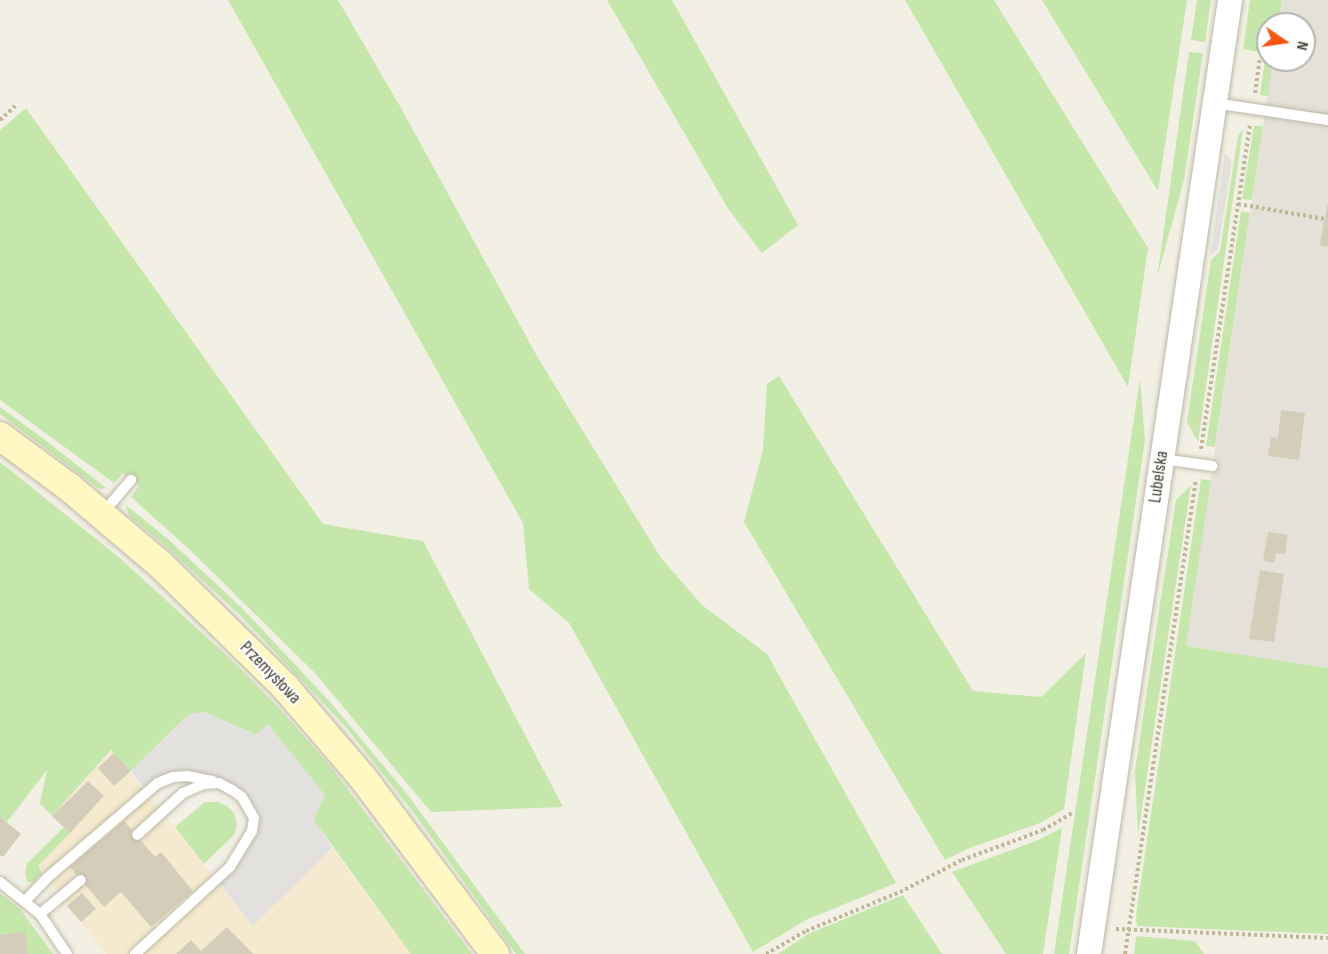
<!DOCTYPE html>
<meta charset="utf-8">
<style>
body{margin:0}
#map{position:relative;width:1328px;height:954px;overflow:hidden;background:#f2f0e4;font-family:"Sofia Sans Condensed",sans-serif}
div>[style]{position:absolute}
.commercial>*{inset:0;background:#f5eacf}
.industrial>*{inset:0;background:#e4e1d9}
.green>*{inset:0;background:#c5e7ac}
.parking>*{inset:0;background:#e3e1dd}
.building>*{inset:0;background:#d4cdba}
.path>*{height:4px;margin-top:-2px;transform-origin:0;background:repeating-linear-gradient(90deg,#c0b798 0 3px,transparent 0 6px)}
.roads{filter:drop-shadow(0 0 2px #beb9a7) drop-shadow(0 0 2px #beb9a7)}
.service>*{height:10px;margin:-5px;padding:0 5px;transform-origin:5px;border-radius:5px;background:#fff}
.tertiary>*{height:24px;margin:-12px;padding:0 12px;transform-origin:12px;border-radius:12px;background:#fff}
.secondary>*{height:28px;margin:-14px;padding:0 14px;transform-origin:14px;border-radius:14px;background:#fff8c2}
span{translate:-50% -50%;white-space:nowrap;text-align:center;line-height:1.15;-webkit-text-stroke:4.5px #fff;paint-order:stroke}
.street-label{font-size:18px;color:#444034}
.north{position:absolute;left:1256px;top:12px;width:60px;height:60px;box-sizing:border-box;background:#fff;border:2px solid #b4b3ae;border-radius:50%;rotate:103deg;font-size:16px;font-weight:700;line-height:24px;text-align:center;color:#444034}
.north::after{content:'';display:block;margin:auto;width:21px;height:27px;background:#fb5512;clip-path:polygon(50% 0,100% 100%,50% 72%,0 100%)}
</style>
<div id="map">
<div class="commercial">
<i style="clip-path:polygon(112px 750px,253px 926px,332px 848px,411px 954px,106px 954px,37px 866px,70px 833px,52px 816px)"></i>
</div>
<div class="industrial">
<i style="clip-path:polygon(1282px 0,1328px 0,1328px 668px,1186px 646px,1273px 60px,1304px 60px,1304px 24px,1278px 24px)"></i>
</div>
<div class="green">
<i style="clip-path:polygon(228px 0,338px 0,401px 108px,538px 358px,661px 558px,702px 605px,767px 654px,896px 883px,806px 920px,753px 952px,569px 623px,529px 589px,523px 523px)"></i>
<i style="clip-path:polygon(607px 0,672px 0,798px 225px,762px 253px,729px 210px)"></i>
<i style="clip-path:polygon(905px 0,994px 0,1148px 248px,1128px 387px)"></i>
<i style="clip-path:polygon(1042px 0,1187px 0,1158px 191px)"></i>
<i style="clip-path:polygon(1197px 0,1211px 0,1205px 42px,1191px 40px)"></i>
<i style="clip-path:polygon(1250px 0,1282px 0,1278px 24px,1268px 24px,1268px 60px,1273px 60px,1268px 96px,1260px 95px,1266px 53px,1243px 49px)"></i>
<i style="clip-path:polygon(1189px 52px,1203px 53px,1184px 180px,1157px 278px)"></i>
<i style="clip-path:polygon(26px 108px,323px 524px,423px 541px,563px 807px,431px 812px,315px 673px,191px 551px,131px 497px,139px 486px,123px 473px,114px 483px,0 400px,0 130px)"></i>
<i style="clip-path:polygon(1254px 126px,1263px 126px,1252px 200px,1242px 199px)"></i>
<i style="clip-path:polygon(1243px 129px,1198px 442px,1187px 422px,1211px 260px,1220px 251px,1238px 136px)"></i>
<i style="clip-path:polygon(1241px 211px,1250px 213px,1215px 447px,1206px 446px)"></i>
<i style="clip-path:polygon(779px 376px,973px 691px,1041px 697px,1086px 653px,1064px 809px,1040px 823px,967px 849px,945px 860px,744px 522px,763px 450px,767px 384px)"></i>
<i style="clip-path:polygon(1140px 378px,1145px 440px,1069px 954px,1054px 954px)"></i>
<i style="clip-path:polygon(0 407px,48px 442px,106px 488px,99px 489px,0 414px)"></i>
<i style="clip-path:polygon(0 462px,121px 559px,235px 663px,281px 710px,331px 767px,472px 954px,411px 954px,313px 819px,324px 795px,256px 735px,204px 712px,189px 714px,131px 771px,111px 750px,52px 816px,40px 803px,47px 770px,7px 822px,0 817px)"></i>
<i style="clip-path:polygon(1201px 479px,1211px 480px,1186px 646px,1328px 668px,1328px 934px,1137px 926px,1136px 915px)"></i>
<i style="clip-path:polygon(1191px 485px,1134px 861px,1138px 835px,1135px 771px,1155px 637px,1176px 500px)"></i>
<i style="clip-path:polygon(126px 505px,168px 539px,241px 607px,331px 703px,407px 794px,525px 954px,516px 954px,414px 813px,345px 726px,239px 614px,162px 543px,129px 516px)"></i>
<i style="clip-path:polygon(205px 802px,217px 802px,227px 806px,234px 813px,237px 824px,234px 835px,204px 864px,175px 827px)"></i>
<i style="clip-path:polygon(64px 827px,70px 833px,38px 866px,42px 873px,32px 883px,27px 881px,25px 873px,27px 864px)"></i>
<i style="clip-path:polygon(1062px 828px,1043px 954px,1006px 954px,952px 872px,1038px 840px)"></i>
<i style="clip-path:polygon(0 893px,20px 909px,53px 954px,28px 954px,25px 932px,0 935px)"></i>
<i style="clip-path:polygon(903px 895px,942px 954px,778px 954px,808px 934px)"></i>
<i style="clip-path:polygon(1136px 936px,1195px 941px,1204px 954px,1134px 954px)"></i>
</div>
<div class="parking">
<i style="clip-path:polygon(1225px 153px,1232px 161px,1218px 250px,1210px 256px)"></i>
<i style="clip-path:polygon(204px 712px,255px 735px,268px 724px,325px 795px,314px 819px,332px 848px,253px 926px,217px 880px,252px 831px,242px 797px,187px 776px,146px 791px,131px 771px,189px 714px)"></i>
</div>
<div class="building">
<i style="clip-path:polygon(1327px 206px,1328px 206px,1328px 247px,1320px 245px)"></i>
<i style="clip-path:polygon(1281px 410px,1305px 413px,1299px 460px,1268px 456px,1271px 437px,1278px 438px)"></i>
<i style="clip-path:polygon(1268px 532px,1288px 535px,1285px 554px,1276px 553px,1274px 563px,1263px 561px)"></i>
<i style="clip-path:polygon(1260px 570px,1284px 574px,1274px 642px,1249px 639px)"></i>
<i style="clip-path:polygon(114px 753px,131px 771px,114px 786px,98px 768px)"></i>
<i style="clip-path:polygon(88px 781px,104px 796px,70px 833px,52px 816px)"></i>
<i style="clip-path:polygon(0 817px,21px 834px,3px 857px,0 855px)"></i>
<i style="clip-path:polygon(124px 821px,155px 857px,161px 852px,193px 891px,151px 927px,121px 892px,104px 907px,70px 867px)"></i>
<i style="clip-path:polygon(82px 893px,96px 909px,81px 922px,67px 906px)"></i>
<i style="clip-path:polygon(227px 927px,253px 954px,176px 954px,191px 940px,201px 951px)"></i>
<i style="clip-path:polygon(25px 931px,28px 954px,0 954px,0 935px)"></i>
</div>
<div class="path">
<i style="left:1255px;top:93px;width:36px;rotate:-82deg"></i>
<i style="left:0;top:120px;width:21px;rotate:-43deg"></i>
<i style="left:1238px;top:204px;width:88px;rotate:9.8deg"></i>
<i style="left:1201px;top:449px;width:329px;rotate:-81.4deg"></i>
<i style="left:1116px;top:929px;width:212px;rotate:2.4deg"></i>
<i style="left:766px;top:954px;width:46px;rotate:-29.9deg"></i>
<i style="left:806px;top:931px;width:102px;rotate:-22.5deg"></i>
<i style="left:900px;top:892px;width:70px;rotate:-27.3deg"></i>
<i style="left:962px;top:860px;width:86px;rotate:-20.3deg"></i>
<i style="left:1043px;top:830px;width:34px;rotate:-30deg"></i>
<i style="left:1125px;top:954px;width:479px;rotate:-81.5deg"></i>
</div>
<div class="roads">
<div class="service">
<i style="left:1214px;top:103px;width:115px;rotate:8.5deg"></i>
<i style="left:1162px;top:459px;width:51px;rotate:7.8deg"></i>
<i style="left:102px;top:514px;width:45px;rotate:-49.5deg"></i>
<i style="left:0;top:882px;width:51px;rotate:38.7deg"></i>
<i style="left:40px;top:914px;width:48px;rotate:56deg"></i>
<i style="left:25px;top:901px;width:32px;rotate:-46deg"></i>
<i style="left:47px;top:878px;width:146px;rotate:-40.6deg"></i>
<i style="left:158px;top:783px;width:16px;rotate:-22deg"></i>
<i style="left:173px;top:777px;width:14px;rotate:-4deg"></i>
<i style="left:187px;top:776px;width:26px;rotate:11deg"></i>
<i style="left:40px;top:914px;width:53px;rotate:-39.7deg"></i>
<i style="left:135px;top:954px;width:129px;rotate:-42.5deg"></i>
<i style="left:230px;top:867px;width:42px;rotate:-58.6deg"></i>
<i style="left:252px;top:831px;width:13px;rotate:-81deg"></i>
<i style="left:254px;top:818px;width:24px;rotate:-120deg"></i>
<i style="left:242px;top:797px;width:12px;rotate:-145deg"></i>
<i style="left:232px;top:790px;width:15px;rotate:-152deg"></i>
<i style="left:219px;top:783px;width:15px;rotate:176deg"></i>
<i style="left:204px;top:784px;width:23px;rotate:157deg"></i>
<i style="left:183px;top:793px;width:62px;rotate:137.6deg"></i>
</div>
<div class="tertiary">
<i style="left:1089px;top:954px;width:964px;rotate:-81.59deg"></i>
</div>
<div class="secondary">
<i style="left:0;top:436px;width:86px;rotate:36.5deg"></i>
<i style="left:69px;top:487px;width:121px;rotate:40.3deg"></i>
<i style="left:161px;top:565px;width:174px;rotate:44.5deg"></i>
<i style="left:285px;top:687px;width:120px;rotate:49.4deg"></i>
<i style="left:363px;top:778px;width:220px;rotate:53.1deg"></i>
</div>
</div>
<div class="street-label">
<span style="left:1159px;top:477px;rotate:-82deg">Lubelska</span>
<span style="left:270px;top:673px;rotate:46deg">Przemysłowa</span>
</div>
<div class="north">N</div>
</div>
